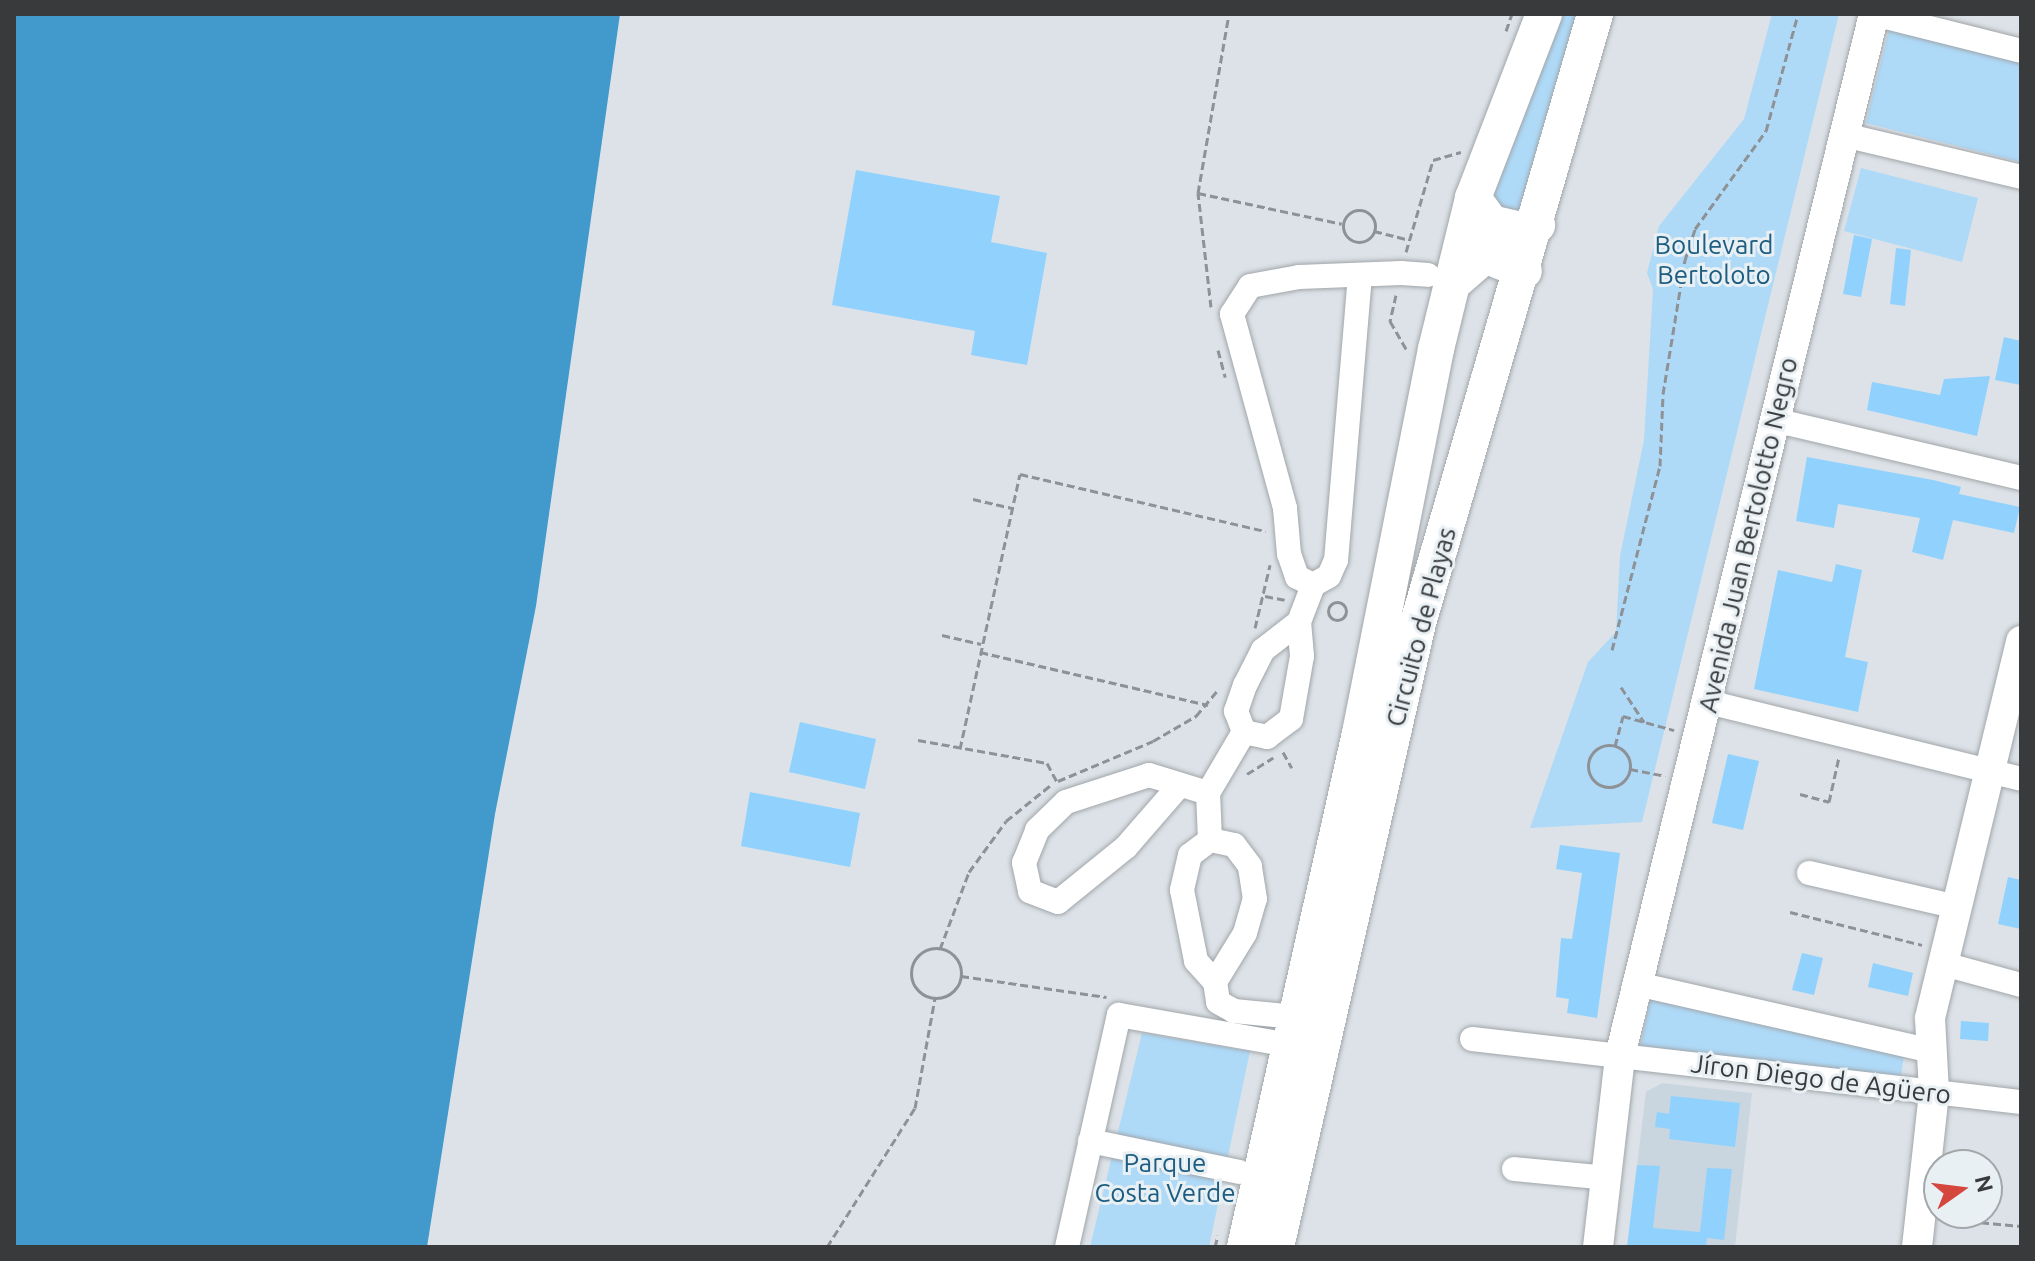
<!DOCTYPE html>
<meta charset="utf-8">
<style>
body{margin:0}
#map{position:relative;width:2035px;height:1261px;overflow:hidden;background:#dce2e7;font-family:Ubuntu,sans-serif}
div>[style]{position:absolute}
.built>*{inset:0;background:#c9d6df}
.green>*{inset:0;background:#aedaf8}
.water>*{inset:0;background:#4199cc}
.building>*{inset:0;background:#90d2fd}
.path>*{height:3px;margin-top:-1.5px;transform-origin:0;background:repeating-linear-gradient(90deg,#8e9296 0 8px,transparent 0 12px)}
.path>.ring{margin:-1.5px;padding:0;box-sizing:content-box;background:none;border:3px solid #8e9296;border-radius:50%}
.roads{filter:drop-shadow(0 0 2px #a1a6aa) drop-shadow(0 0 2px #a1a6aa)}
.minor>*{height:24px;margin:-12px;padding:0 12px;transform-origin:12px;border-radius:12px;background:#fff}
.major>*{height:30px;margin:-15px;padding:0 15px;transform-origin:15px;border-radius:15px;background:#fff}
.highway>*{height:36px;margin:-18px;padding:0 18px;transform-origin:18px;border-radius:18px;background:#fff}
span{translate:-50% -50%;white-space:nowrap;text-align:center;line-height:1.15;-webkit-text-stroke:6px #e9f0f4;paint-order:stroke}
.park-label{font-size:26px;color:#1d5d81}
.street-label{font-size:26px;color:#383a3c}
.frame{position:absolute;inset:0;border:16px solid #383a3c;pointer-events:none}
.north{position:absolute;left:1923px;top:1149px;width:80px;height:80px;box-sizing:border-box;background:#e9f0f4;border:2px solid #a2a7aa;border-radius:50%;rotate:76deg;font-size:22px;font-weight:700;line-height:32px;text-align:center;color:#383a3c}
.north::after{content:'';display:block;margin:auto;width:28px;height:36px;background:#d5473d;clip-path:polygon(50% 0,100% 100%,50% 72%,0 100%)}
</style>
<div id="map">
<div class="built">
<i style="clip-path:polygon(1662px 1083px,1752px 1093px,1735px 1247px,1627px 1247px,1646px 1092px)"></i>
</div>
<div class="green">
<i style="clip-path:polygon(1560px 14px,1581px 14px,1534px 202px,1508px 219px,1492px 197px)"></i>
<i style="clip-path:polygon(1772px 14px,1839px 14px,1642px 822px,1530px 828px,1588px 662px,1616px 632px,1620px 556px,1644px 440px,1653px 289px,1647px 273px,1659px 226px,1744px 119px)"></i>
<i style="clip-path:polygon(1889px 30px,2021px 61px,2021px 162px,1866px 123px)"></i>
<i style="clip-path:polygon(1861px 168px,1978px 198px,1962px 262px,1844px 231px)"></i>
<i style="clip-path:polygon(1650px 999px,1904px 1055px,1900px 1083px,1640px 1050px)"></i>
<i style="clip-path:polygon(1142px 1033px,1250px 1051px,1209px 1247px,1090px 1247px)"></i>
</div>
<div class="water">
<i style="clip-path:polygon(14px 14px,620px 14px,536px 606px,495px 814px,427px 1247px,14px 1247px)"></i>
</div>
<div class="building">
<i style="clip-path:polygon(856px 170px,1000px 196px,991px 242px,1047px 253px,1027px 365px,971px 355px,975px 331px,832px 305px)"></i>
<i style="clip-path:polygon(1854px 235px,1872px 239px,1861px 297px,1843px 294px)"></i>
<i style="clip-path:polygon(1896px 248px,1911px 250px,1905px 306px,1890px 304px)"></i>
<i style="clip-path:polygon(2004px 337px,2021px 341px,2021px 385px,1995px 380px)"></i>
<i style="clip-path:polygon(1990px 376px,1977px 436px,1867px 410px,1872px 382px,1940px 395px,1944px 379px)"></i>
<i style="clip-path:polygon(1807px 457px,1933px 480px,1961px 487px,1959px 494px,2020px 507px,2014px 533px,1953px 520px,1943px 560px,1912px 552px,1920px 518px,1838px 504px,1834px 528px,1796px 521px)"></i>
<i style="clip-path:polygon(1836px 564px,1862px 570px,1845px 657px,1868px 662px,1858px 712px,1754px 689px,1778px 570px,1832px 582px)"></i>
<i style="clip-path:polygon(800px 722px,876px 739px,865px 789px,789px 772px)"></i>
<i style="clip-path:polygon(1728px 754px,1759px 761px,1743px 830px,1712px 823px)"></i>
<i style="clip-path:polygon(750px 792px,860px 813px,850px 867px,741px 846px)"></i>
<i style="clip-path:polygon(1560px 845px,1620px 853px,1597px 1018px,1567px 1013px,1569px 999px,1556px 997px,1561px 938px,1572px 939px,1582px 873px,1556px 869px)"></i>
<i style="clip-path:polygon(2008px 877px,2021px 880px,2021px 929px,1998px 924px)"></i>
<i style="clip-path:polygon(1802px 953px,1823px 958px,1814px 995px,1792px 990px)"></i>
<i style="clip-path:polygon(1873px 963px,1913px 973px,1908px 996px,1868px 987px)"></i>
<i style="clip-path:polygon(1961px 1021px,1989px 1023px,1988px 1041px,1960px 1039px)"></i>
<i style="clip-path:polygon(1671px 1096px,1740px 1103px,1735px 1147px,1669px 1139px,1670px 1129px,1655px 1127px,1657px 1112px,1669px 1114px)"></i>
<i style="clip-path:polygon(1637px 1165px,1660px 1166px,1653px 1228px,1700px 1232px,1707px 1168px,1732px 1169px,1724px 1240px,1707px 1238px,1706px 1247px,1627px 1247px)"></i>
</div>
<div class="path">
<i style="left:1506px;top:31px;width:18px;rotate:-71deg"></i>
<i style="left:1198px;top:193px;width:147px;rotate:12.1deg"></i>
<i class="ring" style="left:1343px;top:210px;width:29px;height:29px"></i>
<i style="left:1374px;top:231px;width:36px;rotate:14deg"></i>
<i style="left:1406px;top:252px;width:96px;rotate:-73.6deg"></i>
<i style="left:1433px;top:160px;width:29px;rotate:-16deg"></i>
<i style="left:1396px;top:295px;width:27px;rotate:103deg"></i>
<i style="left:1390px;top:321px;width:34px;rotate:60deg"></i>
<i style="left:1211px;top:307px;width:115px;rotate:-96.5deg"></i>
<i style="left:1198px;top:193px;width:182px;rotate:-80.2deg"></i>
<i style="left:1218px;top:350px;width:28px;rotate:75deg"></i>
<i style="left:973px;top:499px;width:40px;rotate:13deg"></i>
<i style="left:1265px;top:596px;width:20px;rotate:11deg"></i>
<i class="ring" style="left:1328px;top:602px;width:15px;height:15px"></i>
<i style="left:1255px;top:628px;width:65px;rotate:-76.6deg"></i>
<i style="left:942px;top:635px;width:40px;rotate:13deg"></i>
<i style="left:1612px;top:650px;width:190px;rotate:-75.4deg"></i>
<i style="left:1660px;top:466px;width:72px;rotate:-87.6deg"></i>
<i style="left:1663px;top:394px;width:136px;rotate:-80.7deg"></i>
<i style="left:1685px;top:260px;width:33px;rotate:-72deg"></i>
<i style="left:1695px;top:229px;width:121px;rotate:-54.1deg"></i>
<i style="left:1766px;top:131px;width:121px;rotate:-74.7deg"></i>
<i style="left:980px;top:652px;width:234px;rotate:13.1deg"></i>
<i style="left:1621px;top:687px;width:42px;rotate:56.7deg"></i>
<i style="left:918px;top:740px;width:131px;rotate:10.1deg"></i>
<i style="left:1047px;top:763px;width:21px;rotate:62deg"></i>
<i class="ring" style="left:1588px;top:745px;width:39px;height:39px"></i>
<i style="left:1615px;top:746px;width:31px;rotate:-75deg"></i>
<i style="left:1623px;top:716px;width:53px;rotate:15.4deg"></i>
<i style="left:960px;top:749px;width:281px;rotate:-77.7deg"></i>
<i style="left:1020px;top:474px;width:252px;rotate:13.1deg"></i>
<i style="left:1283px;top:752px;width:18px;rotate:61deg"></i>
<i style="left:1630px;top:769px;width:36px;rotate:11deg"></i>
<i style="left:1247px;top:774px;width:31px;rotate:-32deg"></i>
<i style="left:1058px;top:781px;width:103px;rotate:-22.8deg"></i>
<i style="left:1153px;top:741px;width:50px;rotate:-30.2deg"></i>
<i style="left:1196px;top:716px;width:35px;rotate:-50deg"></i>
<i style="left:1800px;top:794px;width:30px;rotate:15deg"></i>
<i style="left:1829px;top:802px;width:46px;rotate:-77.5deg"></i>
<i style="left:1790px;top:912px;width:136px;rotate:14deg"></i>
<i class="ring" style="left:911px;top:948px;width:47px;height:47px"></i>
<i style="left:940px;top:949px;width:82px;rotate:-69.4deg"></i>
<i style="left:969px;top:872px;width:63px;rotate:-54deg"></i>
<i style="left:1006px;top:821px;width:59px;rotate:-38.8deg"></i>
<i style="left:961px;top:976px;width:147px;rotate:8.2deg"></i>
<i style="left:1945px;top:1219px;width:76px;rotate:5.3deg"></i>
<i style="left:827px;top:1247px;width:165px;rotate:-57.7deg"></i>
<i style="left:915px;top:1108px;width:112px;rotate:-79.7deg"></i>
<i style="left:1215px;top:1247px;width:12px;rotate:-76deg"></i>
</div>
<div class="roads">
<div class="minor">
<i style="left:1874px;top:14px;width:152px;rotate:14.1deg"></i>
<i style="left:1844px;top:135px;width:182px;rotate:13.3deg"></i>
<i style="left:1360px;top:275px;width:286px;rotate:94.8deg"></i>
<i style="left:1336px;top:560px;width:17px;rotate:114deg"></i>
<i style="left:1329px;top:576px;width:18px;rotate:151deg"></i>
<i style="left:1313px;top:585px;width:18px;rotate:-153deg"></i>
<i style="left:1297px;top:577px;width:24px;rotate:-109deg"></i>
<i style="left:1289px;top:554px;width:46px;rotate:-95deg"></i>
<i style="left:1285px;top:508px;width:201px;rotate:-105.3deg"></i>
<i style="left:1232px;top:314px;width:33px;rotate:-57deg"></i>
<i style="left:1250px;top:286px;width:50px;rotate:-10.4deg"></i>
<i style="left:1299px;top:277px;width:102px;rotate:-2.2deg"></i>
<i style="left:1401px;top:273px;width:27px;rotate:4deg"></i>
<i style="left:1774px;top:420px;width:254px;rotate:13.2deg"></i>
<i style="left:1299px;top:622px;width:46px;rotate:142.1deg"></i>
<i style="left:1263px;top:650px;width:39px;rotate:117deg"></i>
<i style="left:1245px;top:685px;width:28px;rotate:109deg"></i>
<i style="left:1236px;top:711px;width:22px;rotate:69deg"></i>
<i style="left:1244px;top:732px;width:24px;rotate:12deg"></i>
<i style="left:1267px;top:737px;width:30px;rotate:-37deg"></i>
<i style="left:1291px;top:719px;width:64px;rotate:-80.1deg"></i>
<i style="left:1302px;top:656px;width:34px;rotate:-95deg"></i>
<i style="left:1299px;top:622px;width:40px;rotate:-69deg"></i>
<i style="left:1708px;top:702px;width:322px;rotate:13.8deg"></i>
<i style="left:1179px;top:786px;width:81px;rotate:131deg"></i>
<i style="left:1126px;top:847px;width:87px;rotate:141deg"></i>
<i style="left:1058px;top:902px;width:30px;rotate:-159deg"></i>
<i style="left:1030px;top:891px;width:29px;rotate:-102deg"></i>
<i style="left:1024px;top:863px;width:35px;rotate:-68deg"></i>
<i style="left:1037px;top:830px;width:40px;rotate:-44deg"></i>
<i style="left:1066px;top:802px;width:87px;rotate:-18deg"></i>
<i style="left:1149px;top:775px;width:62px;rotate:17deg"></i>
<i style="left:1210px;top:840px;width:47px;rotate:-92.4deg"></i>
<i style="left:1208px;top:793px;width:71px;rotate:-59.5deg"></i>
<i style="left:1809px;top:873px;width:153px;rotate:12.9deg"></i>
<i style="left:1944px;top:964px;width:80px;rotate:15.3deg"></i>
<i style="left:1215px;top:982px;width:57px;rotate:-58.5deg"></i>
<i style="left:1245px;top:933px;width:35px;rotate:-74deg"></i>
<i style="left:1255px;top:899px;width:33px;rotate:-99deg"></i>
<i style="left:1250px;top:866px;width:26px;rotate:-127deg"></i>
<i style="left:1234px;top:845px;width:25px;rotate:-168deg"></i>
<i style="left:1210px;top:840px;width:25px;rotate:143deg"></i>
<i style="left:1190px;top:855px;width:36px;rotate:103deg"></i>
<i style="left:1182px;top:890px;width:72px;rotate:78.8deg"></i>
<i style="left:1196px;top:961px;width:28px;rotate:48deg"></i>
<i style="left:1215px;top:982px;width:20px;rotate:81deg"></i>
<i style="left:1218px;top:1002px;width:18px;rotate:29deg"></i>
<i style="left:1234px;top:1011px;width:62px;rotate:5.5deg"></i>
<i style="left:1637px;top:984px;width:298px;rotate:12.8deg"></i>
<i style="left:1472px;top:1039px;width:553px;rotate:6.55deg"></i>
<i style="left:1090px;top:1141px;width:153px;rotate:11.7deg"></i>
<i style="left:1514px;top:1169px;width:93px;rotate:5.5deg"></i>
<i style="left:1067px;top:1247px;width:238px;rotate:-77.4deg"></i>
<i style="left:1119px;top:1015px;width:173px;rotate:10deg"></i>
</div>
<div class="major">
<i style="left:1598px;top:1247px;width:192px;rotate:-83.4deg"></i>
<i style="left:1620px;top:1056px;width:1073px;rotate:-76.3deg"></i>
<i style="left:1917px;top:1247px;width:156px;rotate:-83.7deg"></i>
<i style="left:1934px;top:1092px;width:74px;rotate:-93.1deg"></i>
<i style="left:1930px;top:1018px;width:388px;rotate:-76.4deg"></i>
</div>
<div class="highway">
<i style="left:1473px;top:198px;width:31px;rotate:54deg"></i>
<i style="left:1491px;top:223px;width:32px;rotate:13deg"></i>
<i style="left:1522px;top:230px;width:16px;rotate:-18deg"></i>
<i style="left:1453px;top:283px;width:43px;rotate:-41.2deg"></i>
<i style="left:1485px;top:255px;width:42px;rotate:22.3deg"></i>
<i style="left:1245px;top:1247px;width:527px;rotate:-77.39deg"></i>
<i style="left:1360px;top:733px;width:391px;rotate:-78.8deg"></i>
<i style="left:1436px;top:349px;width:155px;rotate:-76.2deg"></i>
<i style="left:1473px;top:198px;width:197px;rotate:-68.9deg"></i>
<i style="left:1276px;top:1247px;width:640px;rotate:-77.18deg"></i>
<i style="left:1418px;top:623px;width:634px;rotate:-73.79deg"></i>
</div>
</div>
<div class="park-label">
<span style="left:1714px;top:260px">Boulevard<br>Bertoloto</span>
<span style="left:1165px;top:1178px">Parque<br>Costa Verde</span>
</div>
<div class="street-label">
<span style="left:1748px;top:535px;rotate:-77deg">Avenida Juan Bertolotto Negro</span>
<span style="left:1421px;top:627px;rotate:-75deg">Circuito de Playas</span>
<span style="left:1821px;top:1079px;rotate:7deg">Jíron Diego de Agüero</span>
</div>
<div class="frame"></div>
<div class="north">N</div>
</div>
